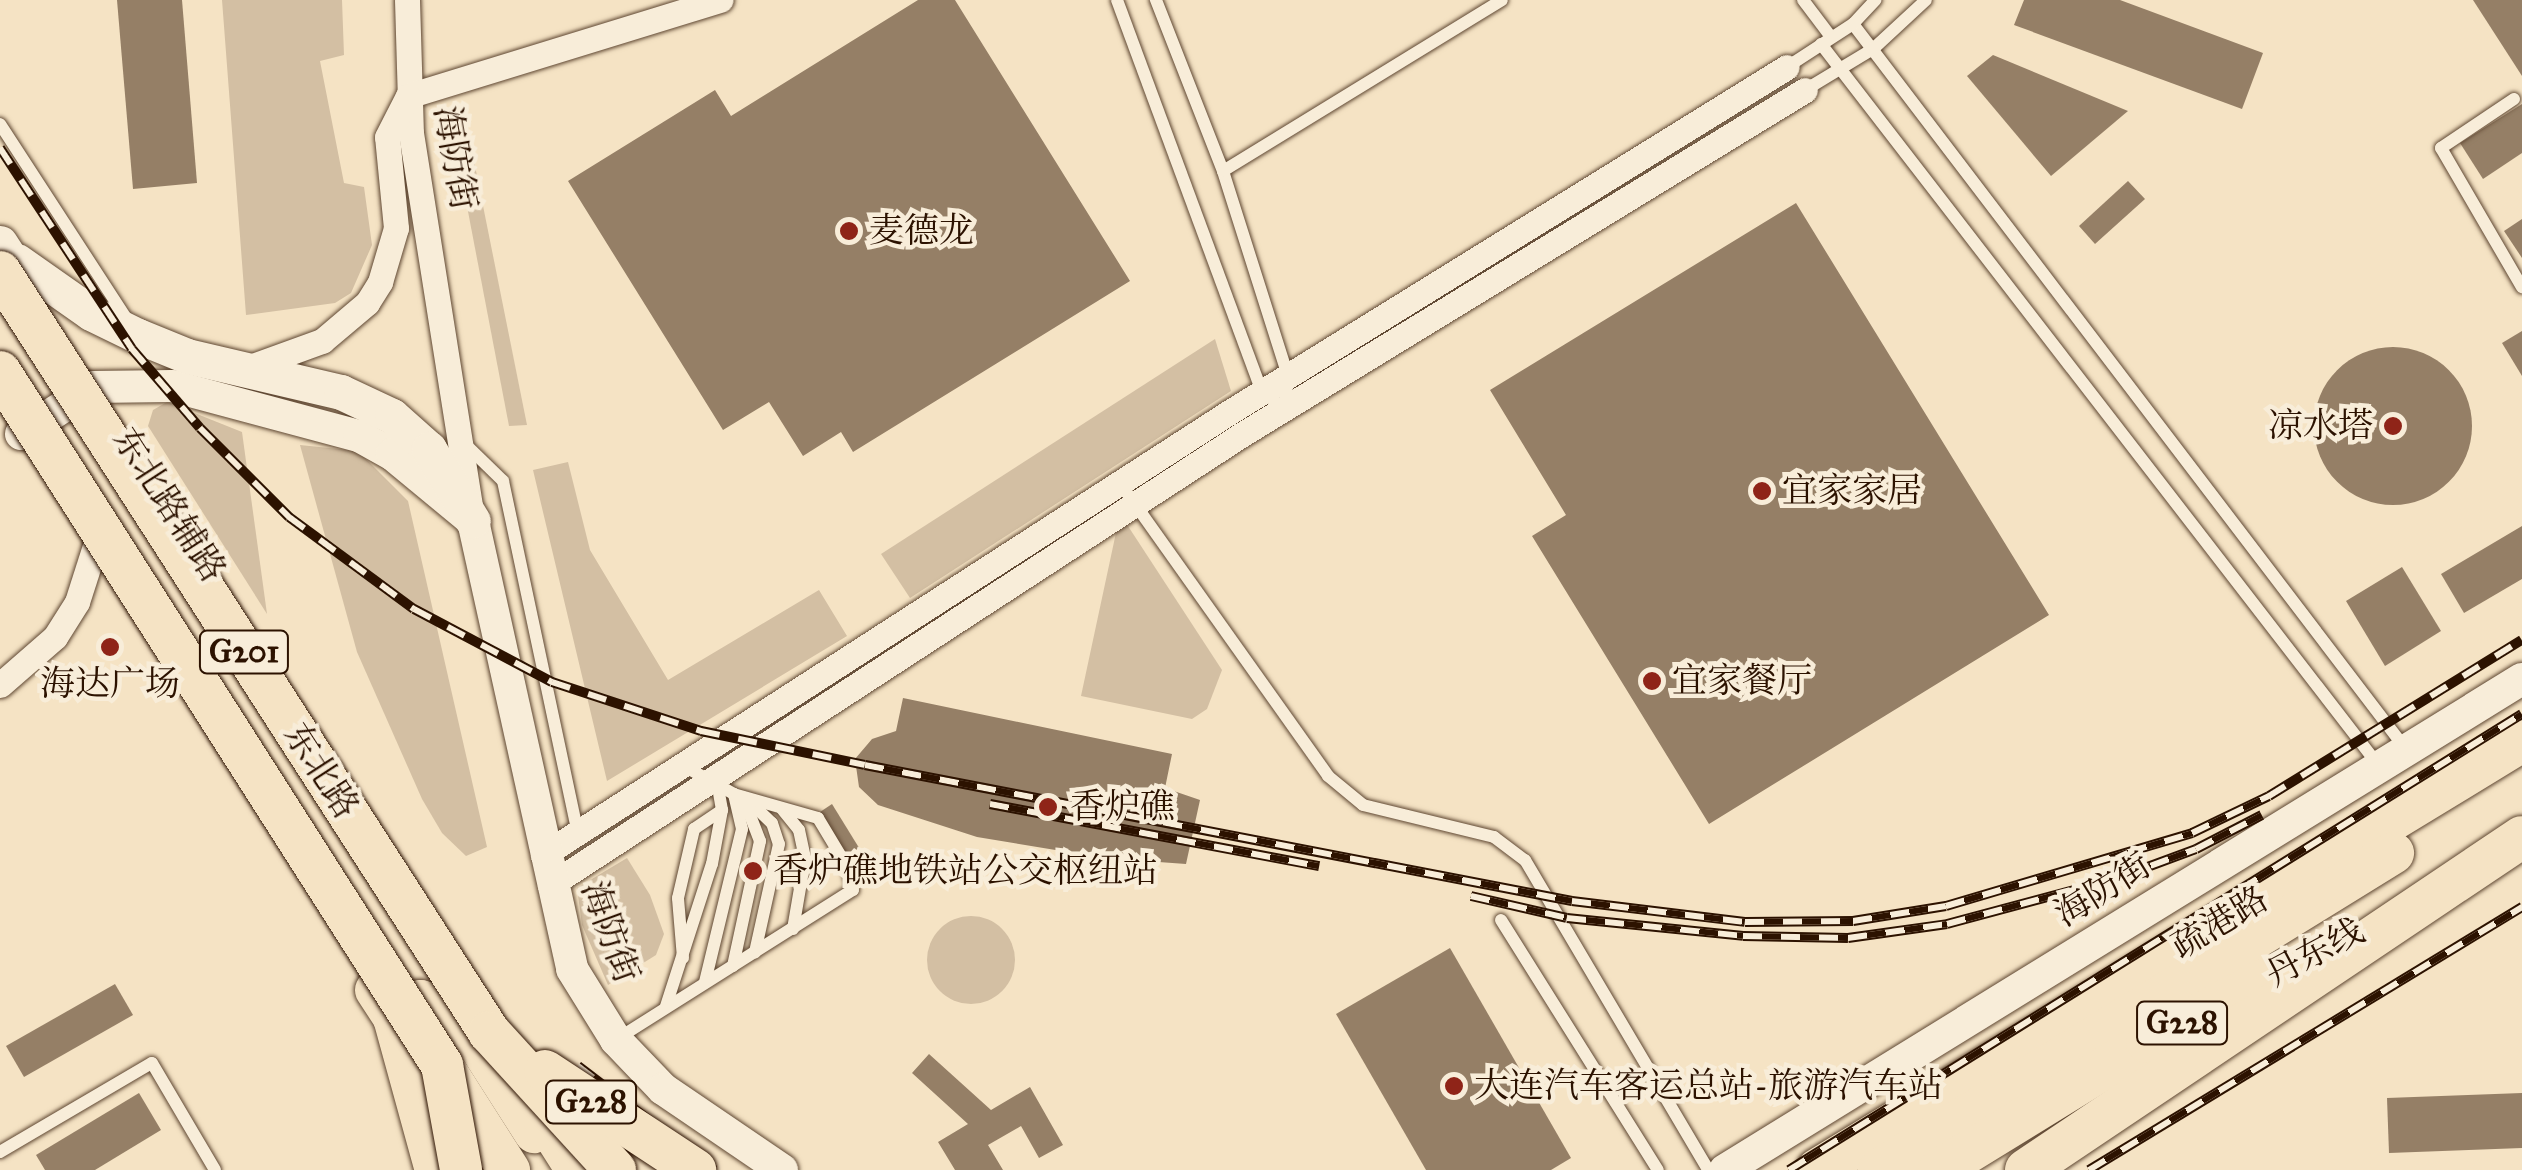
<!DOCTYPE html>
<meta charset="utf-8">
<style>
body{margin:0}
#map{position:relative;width:2522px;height:1170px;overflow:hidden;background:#f5e3c4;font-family:"IM FELL Great Primer","Noto Serif SC",serif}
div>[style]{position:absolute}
.green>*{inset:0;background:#d3bfa3}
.round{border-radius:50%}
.building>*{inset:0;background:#957f66}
.roads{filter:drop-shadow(0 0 2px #5e4631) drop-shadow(0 0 2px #5e4631)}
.service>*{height:12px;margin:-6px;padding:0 6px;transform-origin:6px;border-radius:6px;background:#f8edd9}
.minor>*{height:25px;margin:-12.5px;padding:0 12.5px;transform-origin:12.5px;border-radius:12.5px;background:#f8edd9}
.tertiary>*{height:32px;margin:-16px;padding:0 16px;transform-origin:16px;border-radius:16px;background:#f8edd9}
.secondary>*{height:35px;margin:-17.5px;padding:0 17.5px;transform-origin:17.5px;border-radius:17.5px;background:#f8edd9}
.primary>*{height:40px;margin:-20px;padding:0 20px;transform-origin:20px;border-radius:20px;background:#f5e3c4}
.trunk>*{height:42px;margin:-21px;padding:0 21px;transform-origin:21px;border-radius:21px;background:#f5e3c4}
.rail>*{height:10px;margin-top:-5px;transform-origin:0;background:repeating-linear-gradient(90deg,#f8edd9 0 19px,#2c1200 0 38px);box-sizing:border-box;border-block:2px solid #2c1200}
.bridges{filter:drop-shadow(0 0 2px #2c1200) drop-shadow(0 0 2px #2c1200)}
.trunk-bridge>*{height:42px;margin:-21px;padding:0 21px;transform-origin:21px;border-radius:21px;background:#f5e3c4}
.dots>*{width:28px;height:28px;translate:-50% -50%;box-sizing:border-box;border:5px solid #f8edd9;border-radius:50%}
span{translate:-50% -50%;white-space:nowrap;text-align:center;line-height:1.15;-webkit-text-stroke:9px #f8edd9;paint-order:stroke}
.shield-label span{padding:2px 8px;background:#f8edd9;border:2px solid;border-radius:8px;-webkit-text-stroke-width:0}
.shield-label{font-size:32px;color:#2c1200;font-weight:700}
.street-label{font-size:35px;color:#2c1200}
.poi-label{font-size:35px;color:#2c1200}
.left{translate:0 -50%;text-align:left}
.right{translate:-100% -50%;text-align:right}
</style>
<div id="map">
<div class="green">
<i style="clip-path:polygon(222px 0,342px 0,344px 55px,320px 61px,344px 183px,364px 187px,372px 245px,351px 293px,335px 303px,246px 315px)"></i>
<i style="clip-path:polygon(467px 126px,527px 425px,509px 426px,453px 133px)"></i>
<i style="clip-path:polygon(1215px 339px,1231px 391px,910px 598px,881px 554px)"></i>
<i style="clip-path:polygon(167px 402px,242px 432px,267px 614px,148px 426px,153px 410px)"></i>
<i style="clip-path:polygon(300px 445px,358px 451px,408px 501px,487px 847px,466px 856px,442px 833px,422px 799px,357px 652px)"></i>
<i style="clip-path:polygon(568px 462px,590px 550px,668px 680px,819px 590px,847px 636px,607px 781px,533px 470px)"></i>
<i style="clip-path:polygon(1126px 523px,1222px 670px,1207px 709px,1192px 719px,1081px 696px,1117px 528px)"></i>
<i style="clip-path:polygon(627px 858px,650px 895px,664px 934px,656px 955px,608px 985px,582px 925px,577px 888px)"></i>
<i class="round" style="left:927px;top:916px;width:88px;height:88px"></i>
</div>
<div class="building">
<i style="clip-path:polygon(117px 0,182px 0,197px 183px,133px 189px)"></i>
<i style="clip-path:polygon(918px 0,955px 0,1130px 281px,853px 452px,841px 432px,803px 456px,769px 402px,723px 430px,568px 181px,715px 90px,731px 116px)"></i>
<i style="clip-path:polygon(2024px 0,2120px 0,2263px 53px,2242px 109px,2014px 25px)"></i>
<i style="clip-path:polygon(2473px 0,2522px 0,2522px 76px)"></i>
<i style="clip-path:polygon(1993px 55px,2128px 111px,2051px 176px,1967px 76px)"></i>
<i style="clip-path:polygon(2522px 104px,2522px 153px,2483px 179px,2460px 143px)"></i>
<i style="clip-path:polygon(2128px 181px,2145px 199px,2095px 244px,2079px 226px)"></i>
<i style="clip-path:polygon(1796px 203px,2049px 615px,1709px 824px,1532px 536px,1566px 515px,1490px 390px)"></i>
<i style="clip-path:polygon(2522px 219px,2522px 258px,2504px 231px)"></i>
<i style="clip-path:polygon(2522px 331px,2522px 376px,2502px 343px)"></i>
<i class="round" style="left:2314px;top:347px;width:158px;height:158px"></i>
<i style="clip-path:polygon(2522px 526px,2522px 579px,2464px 613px,2441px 574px)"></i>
<i style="clip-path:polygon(2402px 567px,2441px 631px,2385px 666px,2346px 601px)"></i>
<i style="clip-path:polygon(903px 698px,1172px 754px,1165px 788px,1200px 800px,1186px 864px,1104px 858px,977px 837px,878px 805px,859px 787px,855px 759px,872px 739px,896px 731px)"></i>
<i style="clip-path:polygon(832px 804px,869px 864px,857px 872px,820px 812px)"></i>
<i style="clip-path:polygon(1450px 948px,1571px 1158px,1551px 1170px,1426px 1170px,1336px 1014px)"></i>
<i style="clip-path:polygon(115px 984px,133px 1015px,24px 1077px,6px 1046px)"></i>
<i style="clip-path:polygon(929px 1054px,991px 1110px,1030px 1087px,1063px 1145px,1039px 1158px,1021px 1126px,988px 1145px,1003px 1170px,955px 1170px,938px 1142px,968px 1124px,912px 1073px)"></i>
<i style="clip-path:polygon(139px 1093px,161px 1130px,95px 1170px,45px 1170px,36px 1155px)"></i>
<i style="clip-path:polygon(2522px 1093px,2522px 1148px,2389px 1153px,2387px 1098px)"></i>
</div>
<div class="roads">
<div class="service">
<i style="left:1117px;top:0;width:418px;rotate:69.7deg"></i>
<i style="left:1262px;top:392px;width:28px;rotate:35deg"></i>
<i style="left:1285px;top:408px;width:32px;rotate:-85deg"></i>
<i style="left:1288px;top:376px;width:215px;rotate:-107.6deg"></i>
<i style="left:1223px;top:171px;width:184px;rotate:-111.4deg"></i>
<i style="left:1803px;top:0;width:46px;rotate:52.9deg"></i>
<i style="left:1853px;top:24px;width:910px;rotate:52.68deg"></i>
<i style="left:1821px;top:44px;width:912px;rotate:52.3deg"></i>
<i style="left:1787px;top:67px;width:79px;rotate:-33.1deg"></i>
<i style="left:1853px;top:24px;width:33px;rotate:-47deg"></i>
<i style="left:1805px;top:90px;width:79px;rotate:-31.1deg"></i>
<i style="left:1873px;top:49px;width:72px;rotate:-42.8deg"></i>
<i style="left:2514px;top:99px;width:88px;rotate:146.1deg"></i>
<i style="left:2441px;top:148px;width:161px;rotate:59.8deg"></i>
<i style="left:0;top:124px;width:235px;rotate:57deg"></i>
<i style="left:1223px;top:171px;width:327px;rotate:-31.5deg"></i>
<i style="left:465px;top:444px;width:53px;rotate:44.2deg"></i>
<i style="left:503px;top:481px;width:362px;rotate:78deg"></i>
<i style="left:1120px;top:483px;width:359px;rotate:54.6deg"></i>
<i style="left:1328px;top:776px;width:45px;rotate:39.6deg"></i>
<i style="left:1363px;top:805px;width:135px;rotate:13.7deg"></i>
<i style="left:1494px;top:837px;width:39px;rotate:37deg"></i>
<i style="left:1525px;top:860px;width:360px;rotate:59.4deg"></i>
<i style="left:751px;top:803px;width:29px;rotate:44deg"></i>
<i style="left:772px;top:823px;width:22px;rotate:72deg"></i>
<i style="left:779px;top:844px;width:111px;rotate:102.5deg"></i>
<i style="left:782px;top:809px;width:27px;rotate:51deg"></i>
<i style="left:799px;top:830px;width:30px;rotate:78deg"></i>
<i style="left:805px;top:859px;width:71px;rotate:99.7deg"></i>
<i style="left:1501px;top:920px;width:295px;rotate:57.9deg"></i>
<i style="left:683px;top:958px;width:60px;rotate:-94.8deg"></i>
<i style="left:678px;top:898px;width:71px;rotate:-76.9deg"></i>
<i style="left:694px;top:829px;width:34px;rotate:-34deg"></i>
<i style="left:733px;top:966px;width:128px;rotate:-77.8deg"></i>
<i style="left:760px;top:841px;width:47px;rotate:-111.1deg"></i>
<i style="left:705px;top:982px;width:157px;rotate:-76.4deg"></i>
<i style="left:742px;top:829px;width:36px;rotate:-103deg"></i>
<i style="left:666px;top:1006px;width:149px;rotate:-72.1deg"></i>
<i style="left:712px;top:864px;width:55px;rotate:-79.5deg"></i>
<i style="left:722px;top:810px;width:23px;rotate:-100deg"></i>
<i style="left:617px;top:1039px;width:279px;rotate:-32.3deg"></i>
<i style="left:853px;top:890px;width:23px;rotate:-103deg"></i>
<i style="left:848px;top:868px;width:58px;rotate:-121deg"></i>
<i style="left:818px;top:818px;width:87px;rotate:-164.1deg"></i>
<i style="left:734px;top:794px;width:60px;rotate:-150.9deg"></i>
<i style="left:0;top:1152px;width:176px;rotate:-30.4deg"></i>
<i style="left:152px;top:1063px;width:124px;rotate:59.5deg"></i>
</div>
<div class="minor">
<i style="left:407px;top:0;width:133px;rotate:88.3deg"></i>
<i style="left:411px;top:133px;width:382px;rotate:81deg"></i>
<i style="left:408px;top:96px;width:327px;rotate:-17.1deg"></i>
<i style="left:250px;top:367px;width:77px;rotate:-19.9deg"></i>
<i style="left:322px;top:341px;width:59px;rotate:-40.2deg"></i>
<i style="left:367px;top:303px;width:25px;rotate:-58deg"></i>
<i style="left:380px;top:282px;width:56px;rotate:-73.5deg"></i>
<i style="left:396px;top:228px;width:91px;rotate:-95.6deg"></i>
<i style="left:387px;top:137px;width:46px;rotate:-62.9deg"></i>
<i style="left:0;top:685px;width:73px;rotate:-41.1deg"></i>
<i style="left:55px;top:637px;width:41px;rotate:-57.8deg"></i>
<i style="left:77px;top:602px;width:56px;rotate:-72.2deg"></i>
<i style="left:543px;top:855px;width:815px;rotate:-32.83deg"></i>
<i style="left:1228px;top:413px;width:657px;rotate:-31.76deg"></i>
<i style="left:550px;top:885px;width:825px;rotate:-33.07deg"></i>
<i style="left:1241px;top:435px;width:661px;rotate:-31.45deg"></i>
</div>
<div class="tertiary">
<i style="left:21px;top:434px;width:86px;rotate:-33.1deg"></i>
<i style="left:93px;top:387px;width:79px;rotate:-0.7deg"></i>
<i style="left:172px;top:386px;width:194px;rotate:15deg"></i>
<i style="left:359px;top:436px;width:38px;rotate:29deg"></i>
<i style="left:392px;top:454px;width:105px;rotate:39.6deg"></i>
<i style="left:473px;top:521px;width:459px;rotate:77.5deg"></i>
<i style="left:572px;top:969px;width:84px;rotate:58.2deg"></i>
<i style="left:616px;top:1040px;width:68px;rotate:46.2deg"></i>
<i style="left:663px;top:1089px;width:144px;rotate:34.2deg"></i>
<i style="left:1725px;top:1170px;width:936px;rotate:-31.64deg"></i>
</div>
<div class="secondary">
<i style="left:0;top:243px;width:57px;rotate:57.1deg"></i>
<i style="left:17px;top:261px;width:90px;rotate:35.1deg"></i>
<i style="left:91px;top:313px;width:52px;rotate:26.1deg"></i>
<i style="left:138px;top:336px;width:53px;rotate:22.2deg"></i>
<i style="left:187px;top:356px;width:158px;rotate:13.2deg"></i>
<i style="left:341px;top:392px;width:56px;rotate:25.2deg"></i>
<i style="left:392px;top:416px;width:50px;rotate:41.7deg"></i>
<i style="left:429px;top:449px;width:84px;rotate:58.6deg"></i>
</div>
<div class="primary">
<i style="left:375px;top:990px;width:33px;rotate:57deg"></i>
<i style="left:393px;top:1018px;width:158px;rotate:74.6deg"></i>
<i style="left:393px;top:1018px;width:33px;rotate:-33deg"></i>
<i style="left:421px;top:1000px;width:38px;rotate:18deg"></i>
<i style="left:463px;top:1022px;width:132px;rotate:57.4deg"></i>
</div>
<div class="trunk">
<i style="left:442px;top:1065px;width:125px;rotate:57.5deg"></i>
<i style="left:526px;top:1090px;width:95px;rotate:57.5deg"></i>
<i style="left:1817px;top:1170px;width:825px;rotate:-31.32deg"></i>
<i style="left:1879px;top:1170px;width:604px;rotate:-31.66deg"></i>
<i style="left:1939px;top:1170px;width:244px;rotate:-31.6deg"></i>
<i style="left:2147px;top:1042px;width:138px;rotate:-28deg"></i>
<i style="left:2026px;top:1170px;width:597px;rotate:-33.88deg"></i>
</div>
</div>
<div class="rail">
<i style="left:0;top:148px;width:240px;rotate:56.7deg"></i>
<i style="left:132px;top:349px;width:104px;rotate:49.3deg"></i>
<i style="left:200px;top:428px;width:126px;rotate:45deg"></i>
<i style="left:289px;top:517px;width:155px;rotate:36.4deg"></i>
<i style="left:414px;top:609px;width:156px;rotate:27.9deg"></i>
<i style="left:552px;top:682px;width:157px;rotate:18.2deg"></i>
<i style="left:701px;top:731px;width:167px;rotate:11.7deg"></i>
<i style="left:865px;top:765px;width:720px;rotate:10.89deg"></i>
<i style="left:1572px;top:901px;width:174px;rotate:6.9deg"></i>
<i style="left:1745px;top:922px;width:108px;rotate:-0.5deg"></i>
<i style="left:1853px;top:921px;width:94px;rotate:-9.2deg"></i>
<i style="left:1946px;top:906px;width:257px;rotate:-16.5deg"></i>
<i style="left:2192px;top:833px;width:85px;rotate:-25.7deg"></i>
<i style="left:2269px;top:796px;width:297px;rotate:-31.7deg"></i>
<i style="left:990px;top:804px;width:335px;rotate:10.7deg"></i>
<i style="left:1471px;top:896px;width:98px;rotate:12.9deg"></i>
<i style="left:1567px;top:918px;width:177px;rotate:5.8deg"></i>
<i style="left:1743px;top:936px;width:105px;rotate:1.1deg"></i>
<i style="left:1848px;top:938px;width:100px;rotate:-8deg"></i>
<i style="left:1947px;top:924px;width:174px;rotate:-15deg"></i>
<i style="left:2115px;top:879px;width:86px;rotate:-20.3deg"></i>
<i style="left:2196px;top:849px;width:74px;rotate:-27.3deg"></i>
<i style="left:578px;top:1066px;width:171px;rotate:37.4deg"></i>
<i style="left:1789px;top:1170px;width:863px;rotate:-31.89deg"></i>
<i style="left:2089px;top:1170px;width:507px;rotate:-31.27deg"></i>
</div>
<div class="bridges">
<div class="trunk-bridge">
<i style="left:0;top:272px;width:904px;rotate:57.24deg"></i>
<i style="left:489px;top:1032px;width:187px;rotate:47.6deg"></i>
<i style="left:0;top:372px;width:822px;rotate:57.47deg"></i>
<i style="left:442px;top:1065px;width:107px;rotate:79.7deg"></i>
<i style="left:545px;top:1071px;width:180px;rotate:33.4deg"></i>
</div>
</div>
<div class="dots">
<i style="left:849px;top:231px;background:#8f2418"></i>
<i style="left:2393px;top:426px;background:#8f2418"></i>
<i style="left:1762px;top:491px;background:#8f2418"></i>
<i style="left:110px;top:647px;background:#8f2418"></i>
<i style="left:1652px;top:681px;background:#8f2418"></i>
<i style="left:1048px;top:807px;background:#8f2418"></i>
<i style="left:753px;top:871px;background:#8f2418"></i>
<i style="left:1454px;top:1086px;background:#8f2418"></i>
</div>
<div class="shield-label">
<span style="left:244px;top:652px">G201</span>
<span style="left:2182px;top:1023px">G228</span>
<span style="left:591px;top:1102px">G228</span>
</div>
<div class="street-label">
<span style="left:455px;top:158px;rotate:80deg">海防街</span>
<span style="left:169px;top:505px;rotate:57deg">东北路辅路</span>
<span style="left:321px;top:771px;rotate:57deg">东北路</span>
<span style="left:2103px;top:890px;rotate:-32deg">海防街</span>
<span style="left:2220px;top:923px;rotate:-31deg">疏港路</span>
<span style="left:610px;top:932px;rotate:70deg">海防街</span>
<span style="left:2315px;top:953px;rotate:-28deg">丹东线</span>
</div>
<div class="poi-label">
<span class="left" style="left:869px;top:231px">麦德龙</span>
<span class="right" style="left:2373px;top:426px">凉水塔</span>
<span class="left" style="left:1782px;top:491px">宜家家居</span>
<span class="left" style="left:1672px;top:681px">宜家餐厅</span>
<span style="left:110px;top:684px">海达广场</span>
<span class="left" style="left:1070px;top:807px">香炉礁</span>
<span class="left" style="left:773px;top:871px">香炉礁地铁站公交枢纽站</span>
<span class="left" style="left:1474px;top:1086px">大连汽车客运总站-旅游汽车站</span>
</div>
</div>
